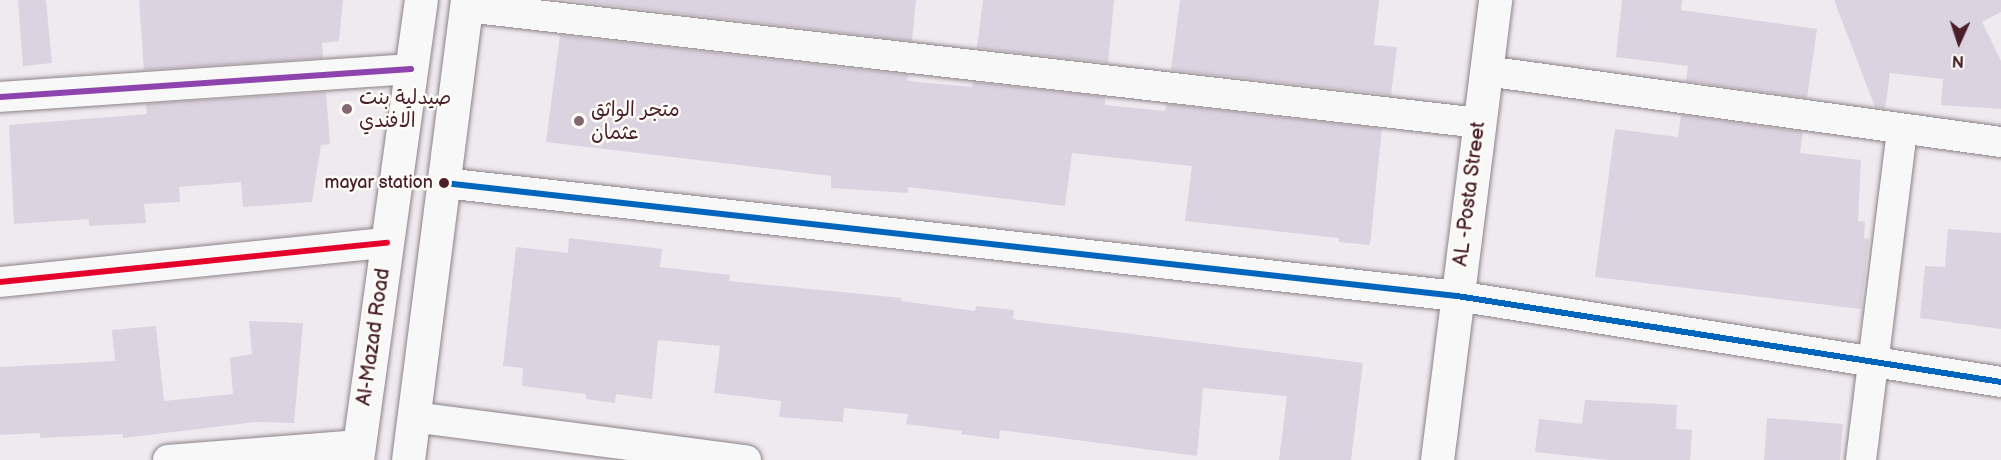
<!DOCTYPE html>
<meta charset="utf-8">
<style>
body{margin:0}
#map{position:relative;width:2001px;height:460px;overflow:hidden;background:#efeaf0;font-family:"Balsamiq Sans","Playpen Sans Arabic",sans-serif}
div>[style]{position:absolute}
.building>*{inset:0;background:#dbd3df}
.roads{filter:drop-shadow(0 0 2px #8d8287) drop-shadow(0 0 2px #8d8287)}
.minor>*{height:30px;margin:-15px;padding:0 15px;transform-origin:15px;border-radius:15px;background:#f9f8f8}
.tertiary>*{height:33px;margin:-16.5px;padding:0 16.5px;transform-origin:16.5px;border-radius:16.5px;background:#f9f8f8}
.bus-1>*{height:6px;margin:-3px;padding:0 3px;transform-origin:3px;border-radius:3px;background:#8e44ad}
.bus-2>*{height:6px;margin:-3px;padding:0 3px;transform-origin:3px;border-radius:3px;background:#0065bd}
.bus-3>*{height:6px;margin:-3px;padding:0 3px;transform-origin:3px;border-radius:3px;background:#e4002b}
.dots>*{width:16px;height:16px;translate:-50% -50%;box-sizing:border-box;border:3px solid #fdfcf7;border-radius:50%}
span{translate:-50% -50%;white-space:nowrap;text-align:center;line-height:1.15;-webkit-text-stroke:5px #fdfcf7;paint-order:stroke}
.bus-label{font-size:18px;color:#4a1f2b}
.right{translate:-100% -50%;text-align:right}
.poi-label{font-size:20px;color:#4a1f2b}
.left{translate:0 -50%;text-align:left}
.street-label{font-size:20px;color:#4a1f2b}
.north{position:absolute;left:1929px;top:12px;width:60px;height:60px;-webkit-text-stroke:4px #fdfcf7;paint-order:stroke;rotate:183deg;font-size:16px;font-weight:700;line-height:24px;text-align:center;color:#4a1f2b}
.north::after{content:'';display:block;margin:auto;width:21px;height:27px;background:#4a1f2b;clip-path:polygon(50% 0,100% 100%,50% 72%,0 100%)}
</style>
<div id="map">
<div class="building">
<i style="clip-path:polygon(18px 0,46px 0,52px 63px,23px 66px)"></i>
<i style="clip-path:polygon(139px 0,343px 0,339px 41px,322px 43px,323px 58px,144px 70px)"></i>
<i style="clip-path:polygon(565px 0,916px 0,912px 41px)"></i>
<i style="clip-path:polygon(983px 0,1114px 0,1108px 63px,977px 48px)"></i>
<i style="clip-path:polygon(1180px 0,1379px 0,1374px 45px,1397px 47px,1391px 95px,1171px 70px)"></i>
<i style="clip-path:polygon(1622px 0,1682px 0,1681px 10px,1817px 29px,1807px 98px,1686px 81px,1688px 66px,1616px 57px)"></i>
<i style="clip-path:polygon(1834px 0,2001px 0,2001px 12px,1982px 22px,2001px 61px,2001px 109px,1941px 105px,1943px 79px,1890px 73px,1885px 109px,1875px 107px)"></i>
<i style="clip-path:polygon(560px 35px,908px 75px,907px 80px,916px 82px,972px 87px,973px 82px,1105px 97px,1105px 105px,1165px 111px,1166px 104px,1382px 129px,1370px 245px,1339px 242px,1339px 238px,1185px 221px,1192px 166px,1072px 153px,1065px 206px,908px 187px,908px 193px,831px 188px,831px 176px,546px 142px)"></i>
<i style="clip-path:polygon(326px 92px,330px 144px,321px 145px,312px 202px,243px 207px,241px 182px,179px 187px,180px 202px,144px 204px,146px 223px,89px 226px,89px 219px,14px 224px,9px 125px,147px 114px,146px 104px)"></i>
<i style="clip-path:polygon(1681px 115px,1803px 132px,1800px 153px,1861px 160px,1858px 221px,1865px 222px,1864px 238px,1869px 239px,1861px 309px,1595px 277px,1615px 129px,1678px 137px)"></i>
<i style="clip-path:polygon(1948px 229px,2001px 233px,2001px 329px,1920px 318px,1925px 266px,1945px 267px)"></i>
<i style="clip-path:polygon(569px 238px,662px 249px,660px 267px,730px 275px,729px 281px,902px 298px,901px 301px,975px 311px,976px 306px,1014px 310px,1013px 319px,1363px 363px,1351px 460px,1279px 460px,1287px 396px,1203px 388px,1197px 456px,1000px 430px,999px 439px,961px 434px,962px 431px,906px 424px,908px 414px,844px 408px,843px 422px,779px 417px,781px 401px,714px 393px,720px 346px,658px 340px,652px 399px,616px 394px,615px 403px,586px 399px,586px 394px,522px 386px,523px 368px,503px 366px,516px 247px,568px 253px)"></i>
<i style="clip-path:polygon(249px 321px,303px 323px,294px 423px,256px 422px,123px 438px,123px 434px,40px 438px,40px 433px,0 435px,0 367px,115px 361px,112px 330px,156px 326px,164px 401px,233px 394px,230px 358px,252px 354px)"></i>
<i style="clip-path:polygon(1585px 400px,1677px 405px,1676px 429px,1692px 430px,1690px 460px,1609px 460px,1535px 452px,1539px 419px,1582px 424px)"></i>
<i style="clip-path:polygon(1767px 418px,1843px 424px,1840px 460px,1764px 460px)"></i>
</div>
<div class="roads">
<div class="minor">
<i style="left:466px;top:7px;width:1021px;rotate:6.53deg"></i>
<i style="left:1486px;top:71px;width:520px;rotate:7.85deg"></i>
<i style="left:0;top:97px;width:412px;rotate:-3.9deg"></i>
<i style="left:444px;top:183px;width:1019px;rotate:6.37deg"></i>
<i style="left:1457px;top:296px;width:551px;rotate:8.98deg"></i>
<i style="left:0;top:282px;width:389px;rotate:-5.8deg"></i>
<i style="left:413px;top:417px;width:336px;rotate:7.4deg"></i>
<i style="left:168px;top:460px;width:192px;rotate:-4.5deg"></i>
<i style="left:1861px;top:460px;width:333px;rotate:-82.9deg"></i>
</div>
<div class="tertiary">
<i style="left:357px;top:460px;width:464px;rotate:-82.1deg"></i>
<i style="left:408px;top:460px;width:464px;rotate:-82.7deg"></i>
<i style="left:1437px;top:460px;width:464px;rotate:-82.8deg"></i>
</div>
</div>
<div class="bus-1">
<i style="left:0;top:97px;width:412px;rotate:-3.9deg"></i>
</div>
<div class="bus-2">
<i style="left:444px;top:183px;width:1019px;rotate:6.37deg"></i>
<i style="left:1457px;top:296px;width:551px;rotate:8.98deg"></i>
</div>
<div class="bus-3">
<i style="left:0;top:282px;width:389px;rotate:-5.8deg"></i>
</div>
<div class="dots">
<i style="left:347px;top:109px;background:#846670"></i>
<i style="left:579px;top:121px;background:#846670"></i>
<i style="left:444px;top:183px;background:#4a1f2b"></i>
</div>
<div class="bus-label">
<span class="right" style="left:433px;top:183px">mayar station</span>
</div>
<div class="poi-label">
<span class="left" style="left:359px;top:110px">صيدلية بنت<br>الافندي</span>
<span class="left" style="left:591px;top:122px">متجر الواثق<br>عثمان</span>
</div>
<div class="street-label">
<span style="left:1470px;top:194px;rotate:-83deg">AL -Posta Street</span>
<span style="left:374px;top:337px;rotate:-82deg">Al-Mazad Road</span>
</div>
<div class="north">N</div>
</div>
